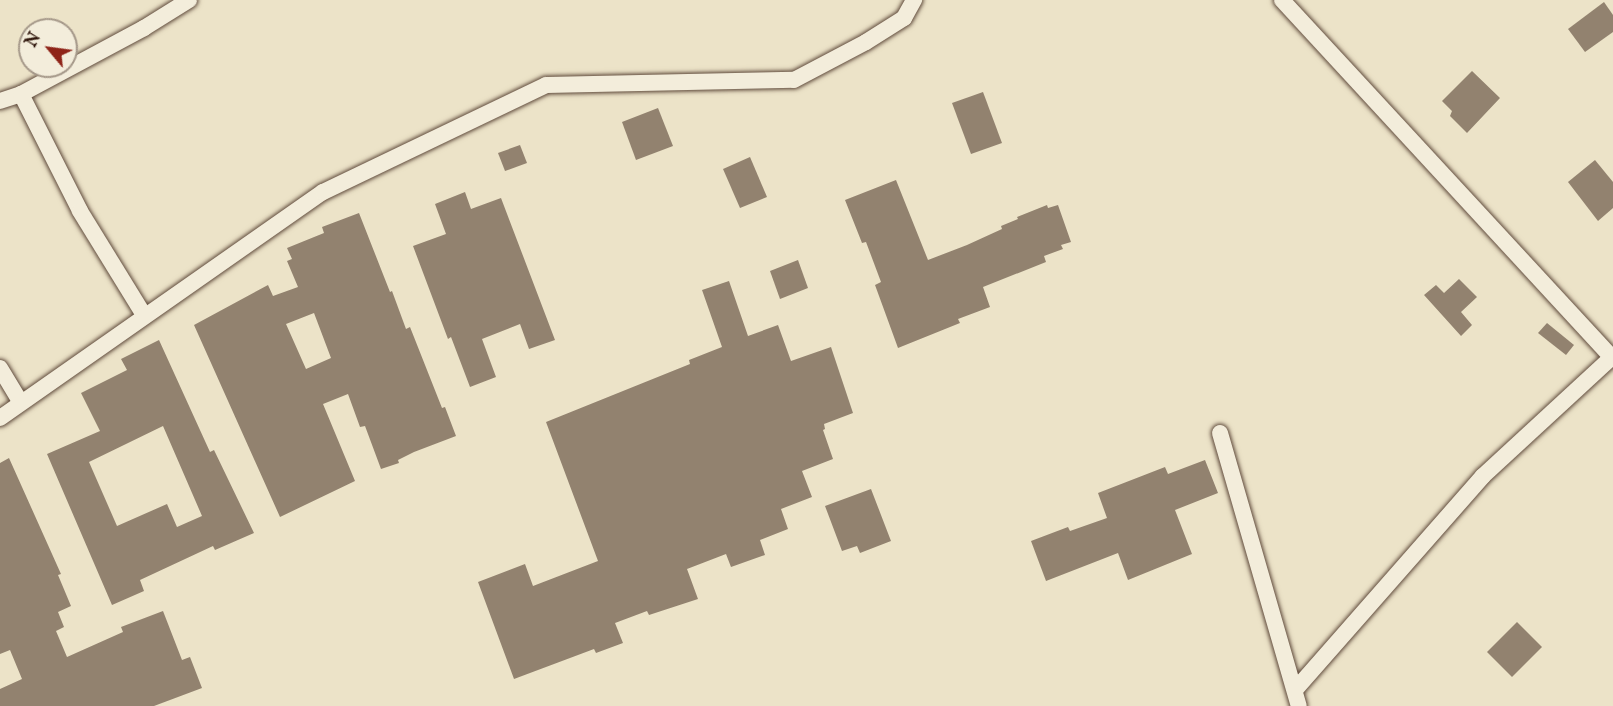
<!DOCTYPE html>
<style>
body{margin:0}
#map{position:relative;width:1613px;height:706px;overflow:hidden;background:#ece3c8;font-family:"IM FELL English",serif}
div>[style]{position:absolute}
.building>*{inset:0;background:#92826f}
.roads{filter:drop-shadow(0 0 2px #604b3c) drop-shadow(0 0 2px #604b3c)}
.street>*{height:16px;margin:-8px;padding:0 8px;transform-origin:8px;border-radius:8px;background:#f3eddb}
span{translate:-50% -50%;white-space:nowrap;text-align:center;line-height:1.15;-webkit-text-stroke:5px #f3eddb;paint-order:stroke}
.north{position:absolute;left:18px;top:18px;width:60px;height:60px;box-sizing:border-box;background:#f3eddb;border:2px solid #a59889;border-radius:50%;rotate:299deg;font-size:16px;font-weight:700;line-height:24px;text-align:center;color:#31180e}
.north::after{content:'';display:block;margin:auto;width:21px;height:27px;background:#8f2418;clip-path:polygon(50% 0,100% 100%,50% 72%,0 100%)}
</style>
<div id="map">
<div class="building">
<i style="clip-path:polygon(1604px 2px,1613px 15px,1613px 32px,1585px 52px,1568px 29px)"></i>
<i style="clip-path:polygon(1472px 71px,1500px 98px,1467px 133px,1450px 116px,1452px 111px,1442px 101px)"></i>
<i style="clip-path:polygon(983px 92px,1002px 143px,971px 154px,952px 103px)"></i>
<i style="clip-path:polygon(658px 108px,673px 146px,636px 160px,622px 122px)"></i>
<i style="clip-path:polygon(520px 145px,527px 163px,505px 171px,498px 153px)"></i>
<i style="clip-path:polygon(750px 157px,767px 197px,740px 208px,723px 169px)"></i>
<i style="clip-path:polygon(1595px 160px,1613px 182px,1613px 208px,1598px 221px,1568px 182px)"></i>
<i style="clip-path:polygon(896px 180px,928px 260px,967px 245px,1002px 229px,1001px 226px,1018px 219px,1017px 217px,1047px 205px,1048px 208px,1058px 205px,1071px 242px,1061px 245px,1063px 249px,1044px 256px,1046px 262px,983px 287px,990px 307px,958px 319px,960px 323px,898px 348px,875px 285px,881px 282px,866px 242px,862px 243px,845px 200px)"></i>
<i style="clip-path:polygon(465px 192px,471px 209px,501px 198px,555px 340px,529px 349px,520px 324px,482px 339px,496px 377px,470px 387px,451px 337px,448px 339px,413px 246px,446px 234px,435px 204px)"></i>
<i style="clip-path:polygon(evenodd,359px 213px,390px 292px,392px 291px,406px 329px,410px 327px,442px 408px,445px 407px,456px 436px,414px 452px,398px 460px,399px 463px,381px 469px,365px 426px,360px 427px,348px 394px,323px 404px,355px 481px,280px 517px,194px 325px,268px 285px,273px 296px,298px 287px,287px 261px,292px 259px,287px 248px,324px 233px,322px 227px,359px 213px,314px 313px,331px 358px,306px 369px,286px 324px,314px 313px)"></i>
<i style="clip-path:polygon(798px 260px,808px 288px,780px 299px,770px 271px)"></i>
<i style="clip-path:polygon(1459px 279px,1477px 297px,1461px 312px,1472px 325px,1461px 336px,1424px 295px,1436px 285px,1444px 293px)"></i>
<i style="clip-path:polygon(729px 281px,748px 336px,778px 325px,791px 361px,831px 347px,853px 413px,824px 424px,825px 429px,823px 430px,833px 459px,802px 471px,812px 497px,781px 509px,788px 529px,760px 540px,765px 555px,731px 567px,726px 554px,687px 569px,698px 599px,649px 615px,647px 611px,615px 623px,623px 643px,596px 653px,594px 649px,514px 679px,478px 582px,525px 564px,533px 586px,598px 561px,546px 422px,690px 364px,689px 360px,722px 347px,702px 290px)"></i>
<i style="clip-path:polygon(1547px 323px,1574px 345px,1566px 355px,1538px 333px)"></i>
<i style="clip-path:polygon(evenodd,159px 340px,210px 452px,214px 450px,254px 533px,215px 550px,213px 546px,140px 580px,144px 591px,112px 605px,47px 454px,100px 431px,81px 393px,127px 370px,121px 359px,159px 340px,163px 426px,202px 516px,177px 527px,167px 504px,117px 526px,89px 462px,163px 426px)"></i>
<i style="clip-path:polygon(9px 458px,61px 574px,58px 575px,71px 606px,58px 612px,64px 627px,56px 631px,67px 657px,123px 632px,121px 627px,163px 611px,182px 660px,190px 657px,202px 688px,154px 706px,0 706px,0 689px,22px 679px,10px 650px,0 654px,0 463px)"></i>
<i style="clip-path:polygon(1205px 460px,1218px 493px,1175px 510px,1192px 554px,1128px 580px,1118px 553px,1046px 581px,1031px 541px,1068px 527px,1070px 531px,1107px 518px,1098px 493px,1165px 467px,1168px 474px)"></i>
<i style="clip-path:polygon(871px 489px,891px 541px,860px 553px,857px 546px,842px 551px,825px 506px)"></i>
<i style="clip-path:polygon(1517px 622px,1542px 647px,1512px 677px,1487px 652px)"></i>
</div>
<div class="roads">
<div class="street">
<i style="left:1282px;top:0;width:488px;rotate:47.3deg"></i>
<i style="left:21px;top:94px;width:131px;rotate:63.2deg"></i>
<i style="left:80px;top:211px;width:122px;rotate:58.4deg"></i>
<i style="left:0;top:101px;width:22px;rotate:-18deg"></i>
<i style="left:21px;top:94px;width:140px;rotate:-28.2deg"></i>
<i style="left:144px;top:28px;width:53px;rotate:-31.9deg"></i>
<i style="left:0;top:368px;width:39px;rotate:59deg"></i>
<i style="left:0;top:418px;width:394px;rotate:-35deg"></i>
<i style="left:323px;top:192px;width:247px;rotate:-25.6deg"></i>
<i style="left:546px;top:85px;width:248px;rotate:-1.2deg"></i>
<i style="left:794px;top:80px;width:81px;rotate:-27.8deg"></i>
<i style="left:866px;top:42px;width:45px;rotate:-32.3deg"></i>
<i style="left:904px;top:18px;width:21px;rotate:-61deg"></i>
<i style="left:1220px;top:433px;width:284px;rotate:73.9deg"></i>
<i style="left:1295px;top:690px;width:285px;rotate:-48.7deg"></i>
<i style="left:1483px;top:476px;width:177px;rotate:-42.7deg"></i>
</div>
</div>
<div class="north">N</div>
</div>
